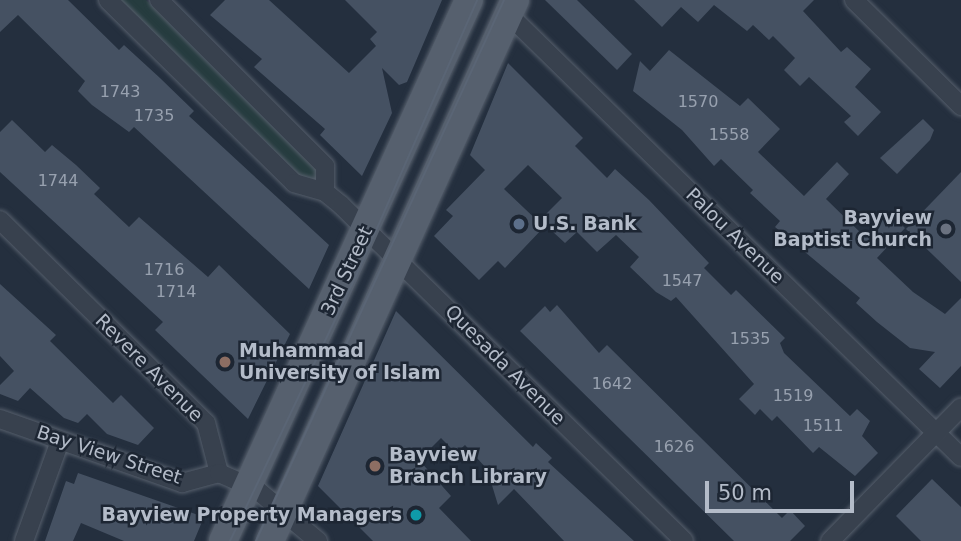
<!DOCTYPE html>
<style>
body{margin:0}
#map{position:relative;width:961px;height:541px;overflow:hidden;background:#242f3e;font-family:"DejaVu Sans",sans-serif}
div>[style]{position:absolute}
.green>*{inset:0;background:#263c3f}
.building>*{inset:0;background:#455162}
.roads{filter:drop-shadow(0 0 2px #565f6c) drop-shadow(0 0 2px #565f6c)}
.street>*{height:18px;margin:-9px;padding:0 9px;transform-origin:9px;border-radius:9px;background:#38414e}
.primary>*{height:28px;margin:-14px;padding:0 14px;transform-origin:14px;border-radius:14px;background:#56606e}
.tram>*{height:2px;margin:-1px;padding:0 1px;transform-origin:1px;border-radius:1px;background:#5a6575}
.dots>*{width:19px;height:19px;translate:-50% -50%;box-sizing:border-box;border:4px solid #1d2633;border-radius:50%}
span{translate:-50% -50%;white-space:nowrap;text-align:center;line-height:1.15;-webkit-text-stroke:5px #1d2633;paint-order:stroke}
.number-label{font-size:16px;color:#98a1af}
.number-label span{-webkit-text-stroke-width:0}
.poi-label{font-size:19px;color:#b4bcc9;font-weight:700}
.right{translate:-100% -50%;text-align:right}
.left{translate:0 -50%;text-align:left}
.street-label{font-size:19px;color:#b4bcc9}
.scale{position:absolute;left:705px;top:481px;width:149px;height:32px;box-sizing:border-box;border:4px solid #b4bcc9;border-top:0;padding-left:9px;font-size:21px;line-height:24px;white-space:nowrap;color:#b4bcc9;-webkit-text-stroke:5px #1d2633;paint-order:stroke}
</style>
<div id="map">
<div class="green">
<i style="clip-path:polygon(120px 0,146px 0,317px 168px,317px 180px,304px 180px)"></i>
</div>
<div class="building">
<i style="clip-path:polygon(0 0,68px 0,119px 50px,124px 45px,160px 78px,194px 111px,189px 116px,329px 245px,309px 289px,134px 127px,129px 132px,92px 105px,78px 91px,85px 81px,18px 15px,0 32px)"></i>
<i style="clip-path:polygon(225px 0,269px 0,349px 73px,376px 46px,370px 39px,377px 32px,345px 0,442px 0,407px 82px,399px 85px,382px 68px,392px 113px,362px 176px,320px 135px,325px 129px,254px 67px,262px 59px,210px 15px)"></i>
<i style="clip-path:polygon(545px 0,577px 0,632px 54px,617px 70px)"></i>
<i style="clip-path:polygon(634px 0,814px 0,803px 11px,841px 52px,847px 47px,871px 69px,855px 87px,881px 112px,858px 136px,844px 122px,851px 116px,809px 77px,800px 86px,784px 70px,795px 58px,773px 36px,769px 40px,753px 25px,747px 31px,714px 5px,698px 22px,681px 7px,662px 27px)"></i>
<i style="clip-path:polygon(669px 50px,740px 106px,748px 98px,780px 129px,758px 152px,804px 196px,837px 162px,849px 174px,826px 199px,866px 238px,889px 213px,905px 228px,877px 258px,913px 292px,945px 314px,961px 298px,961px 366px,940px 388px,919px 369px,935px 352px,910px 348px,877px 322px,856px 303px,860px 298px,775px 227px,780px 221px,750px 193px,753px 190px,721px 159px,714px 166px,682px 130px,633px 91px,640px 61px,650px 71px)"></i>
<i style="clip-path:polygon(508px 63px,583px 138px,575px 146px,607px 178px,615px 169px,649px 200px,709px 263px,704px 268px,731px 295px,736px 290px,785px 338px,780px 343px,784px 353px,850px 416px,857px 409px,870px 421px,862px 436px,878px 453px,855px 476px,819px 447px,813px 453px,777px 416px,772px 421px,760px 409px,755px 415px,739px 399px,754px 384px,676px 297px,671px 301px,656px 292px,630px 267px,639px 257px,616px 235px,597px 252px,577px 232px,565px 243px,540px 220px,562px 198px,528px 165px,504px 189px,544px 227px,505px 268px,498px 261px,479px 280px,434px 236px,453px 216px,446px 210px,485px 170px,470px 155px)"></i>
<i style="clip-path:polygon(923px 119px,934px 130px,930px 140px,897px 174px,880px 158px)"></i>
<i style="clip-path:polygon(12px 120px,45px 152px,52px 145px,76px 165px,100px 188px,94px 194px,129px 227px,139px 217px,208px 277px,219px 265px,290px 334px,248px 419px,155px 330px,163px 322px,0 172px,0 132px)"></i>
<i style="clip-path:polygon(961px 172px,961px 282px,906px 229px)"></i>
<i style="clip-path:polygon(0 284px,56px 335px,50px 341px,113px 403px,121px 395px,154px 428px,138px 445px,107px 434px,87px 414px,78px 423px,64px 418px,30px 388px,18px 401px,0 394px,0 385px,14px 371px,0 356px)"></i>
<i style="clip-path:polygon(557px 305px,599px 353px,607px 345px,782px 518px,790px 510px,805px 526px,790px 541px,734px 541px,520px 331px,545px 306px,550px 312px)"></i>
<i style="clip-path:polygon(396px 311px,533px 447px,536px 443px,552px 458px,548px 462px,634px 541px,564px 541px,514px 489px,498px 505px,487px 469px,465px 445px,456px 453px,441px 438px,419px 460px,451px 496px,439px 508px,471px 541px,373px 541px,318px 486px)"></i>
<i style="clip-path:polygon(78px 473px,204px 517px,194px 541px,124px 541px,81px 523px,73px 541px,45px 541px,66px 481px,74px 484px)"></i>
<i style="clip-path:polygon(932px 479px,961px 507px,961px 541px,921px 541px,896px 516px)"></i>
</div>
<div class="roads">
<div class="street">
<i style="left:108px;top:0;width:261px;rotate:44.5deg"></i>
<i style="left:294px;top:183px;width:32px;rotate:16deg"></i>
<i style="left:325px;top:192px;width:21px;rotate:39deg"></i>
<i style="left:341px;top:205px;width:480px;rotate:44.4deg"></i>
<i style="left:159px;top:0;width:235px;rotate:45deg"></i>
<i style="left:325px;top:166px;width:26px;rotate:90deg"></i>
<i style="left:854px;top:0;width:151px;rotate:44.7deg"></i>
<i style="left:509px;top:15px;width:632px;rotate:44.36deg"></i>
<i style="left:0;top:220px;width:289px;rotate:44.6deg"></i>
<i style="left:206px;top:423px;width:52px;rotate:75.4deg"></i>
<i style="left:0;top:419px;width:193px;rotate:19.4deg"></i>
<i style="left:182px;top:483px;width:38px;rotate:-15deg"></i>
<i style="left:219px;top:473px;width:40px;rotate:23.4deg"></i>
<i style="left:256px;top:489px;width:81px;rotate:40deg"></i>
<i style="left:24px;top:541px;width:106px;rotate:-70.2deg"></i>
<i style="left:830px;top:541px;width:187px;rotate:-45.6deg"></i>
</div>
<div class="primary">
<i style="left:223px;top:541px;width:594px;rotate:-65.55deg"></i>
<i style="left:270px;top:541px;width:594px;rotate:-65.64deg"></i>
</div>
</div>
<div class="tram">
<i style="left:230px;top:541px;width:303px;rotate:-64.6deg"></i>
<i style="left:360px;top:267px;width:292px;rotate:-66.3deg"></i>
<i style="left:256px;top:541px;width:595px;rotate:-65.37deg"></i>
</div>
<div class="dots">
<i style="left:519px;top:224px;background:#5c6f8a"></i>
<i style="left:946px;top:229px;background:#6b7280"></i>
<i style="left:225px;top:362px;background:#8d6e63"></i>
<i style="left:375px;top:466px;background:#8d6e63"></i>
<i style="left:416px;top:515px;background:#0f9aa8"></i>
</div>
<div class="number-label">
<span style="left:120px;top:92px">1743</span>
<span style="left:698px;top:102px">1570</span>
<span style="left:154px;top:116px">1735</span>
<span style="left:729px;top:135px">1558</span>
<span style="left:58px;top:181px">1744</span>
<span style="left:164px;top:270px">1716</span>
<span style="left:682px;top:281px">1547</span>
<span style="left:176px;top:292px">1714</span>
<span style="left:750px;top:339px">1535</span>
<span style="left:612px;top:384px">1642</span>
<span style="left:793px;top:396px">1519</span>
<span style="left:823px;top:426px">1511</span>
<span style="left:674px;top:447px">1626</span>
</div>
<div class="poi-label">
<span class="right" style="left:932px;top:229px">Bayview<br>Baptist Church</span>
<span class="left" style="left:533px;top:224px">U.S. Bank</span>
<span class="left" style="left:239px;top:362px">Muhammad<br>University of Islam</span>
<span class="left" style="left:389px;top:466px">Bayview<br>Branch Library</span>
<span class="right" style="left:402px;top:515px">Bayview Property Managers</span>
</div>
<div class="street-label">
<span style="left:735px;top:236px;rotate:44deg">Palou Avenue</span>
<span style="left:347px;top:271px;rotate:-65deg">3rd Street</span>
<span style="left:505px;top:365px;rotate:45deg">Quesada Avenue</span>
<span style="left:149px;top:368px;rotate:45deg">Revere Avenue</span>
<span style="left:109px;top:455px;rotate:18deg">Bay View Street</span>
</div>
<div class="scale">50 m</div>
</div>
